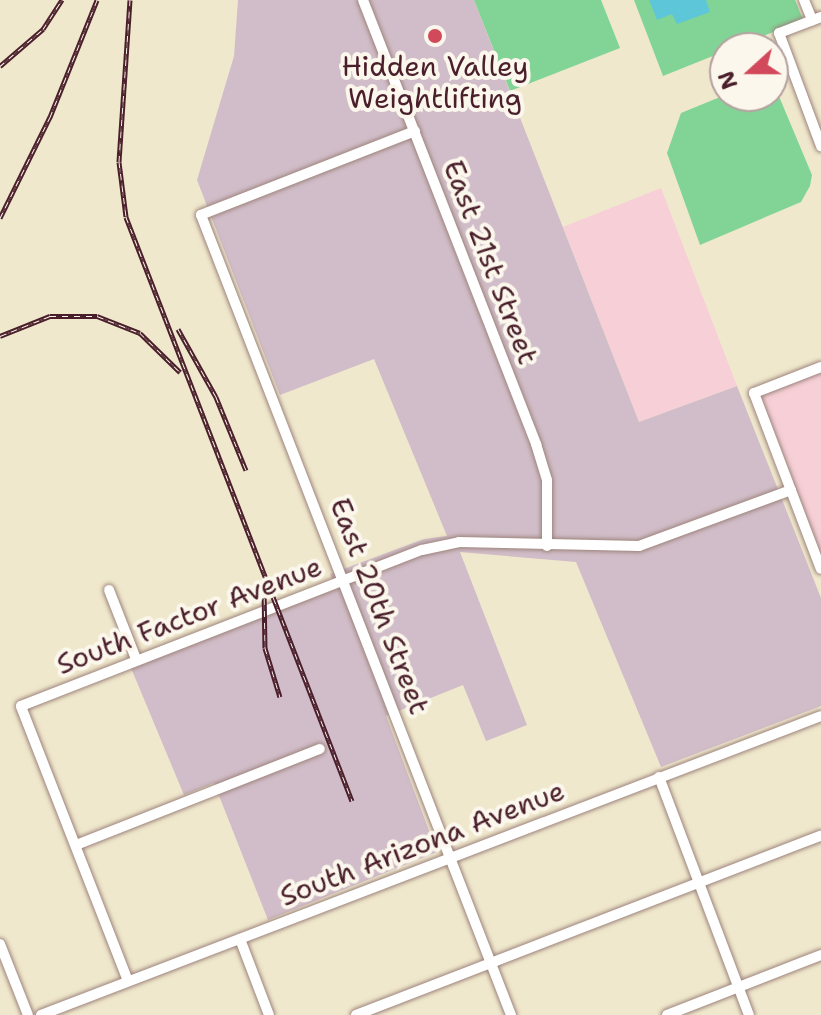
<!DOCTYPE html>
<style>
body{margin:0}
#map{position:relative;width:821px;height:1015px;overflow:hidden;background:#f0e8cd;font-family:"Shantell Sans",sans-serif}
div>[style]{position:absolute}
.built>*{inset:0;background:#f6cfd7}
.industrial>*{inset:0;background:#d1bdc9}
.green>*{inset:0;background:#82d496}
.water>*{inset:0;background:#5dc7d9}
.roads{filter:drop-shadow(0 0 2px #9d847c) drop-shadow(0 0 2px #9d847c)}
.minor>*{height:10px;margin:-5px;padding:0 5px;transform-origin:5px;border-radius:5px;background:#fff}
.rail>*{height:5px;margin-top:-2.5px;transform-origin:0;background:repeating-linear-gradient(90deg,#fbf7ec 0 6px,#4a1f2b 0 12px);box-sizing:border-box;border-block:2px solid #4a1f2b}
.dots>*{width:22px;height:22px;translate:-50% -50%;box-sizing:border-box;border:4px solid #fbf7ec;border-radius:50%}
span{translate:-50% -50%;white-space:nowrap;text-align:center;line-height:1.15;-webkit-text-stroke:8px #fbf7ec;paint-order:stroke}
.poi-label{font-size:28px;color:#4a1f2b}
.street-label{font-size:28px;color:#4a1f2b}
.north{position:absolute;left:709px;top:32px;width:80px;height:80px;box-sizing:border-box;background:#fbf7ec;border:2px solid #b4a19f;border-radius:50%;rotate:249deg;font-size:22px;font-weight:700;line-height:32px;text-align:center;color:#4a1f2b}
.north::after{content:'';display:block;margin:auto;width:28px;height:36px;background:#d1495b;clip-path:polygon(50% 0,100% 100%,50% 72%,0 100%)}
</style>
<div id="map">
<div class="built">
<i style="clip-path:polygon(661px 188px,737px 386px,639px 422px,563px 227px)"></i>
<i style="clip-path:polygon(821px 367px,821px 569px,754px 393px)"></i>
</div>
<div class="industrial">
<i style="clip-path:polygon(238px 0,474px 0,639px 422px,737px 386px,821px 598px,821px 706px,661px 767px,576px 562px,460px 552px,527px 725px,486px 741px,463px 685px,386px 716px,437px 852px,268px 920px,214px 783px,184px 795px,131px 668px,336px 589px,330px 574px,424px 539px,447px 536px,374px 359px,280px 395px,197px 180px,234px 56px)"></i>
</div>
<div class="green">
<i style="clip-path:polygon(474px 0,601px 0,620px 48px,510px 91px)"></i>
<i style="clip-path:polygon(634px 0,795px 0,803px 20px,663px 76px)"></i>
<i style="clip-path:polygon(773px 82px,812px 175px,810px 186px,801px 202px,700px 245px,667px 153px,681px 113px,725px 95px,773px 96px)"></i>
</div>
<div class="water">
<i style="clip-path:polygon(649px 0,706px 0,710px 12px,677px 24px,672px 14px,657px 20px)"></i>
</div>
<div class="roads">
<div class="minor">
<i style="left:363px;top:0;width:477px;rotate:68.7deg"></i>
<i style="left:536px;top:444px;width:38px;rotate:73deg"></i>
<i style="left:547px;top:480px;width:66px;rotate:90deg"></i>
<i style="left:804px;top:0;width:22px;rotate:68deg"></i>
<i style="left:821px;top:17px;width:45px;rotate:159.1deg"></i>
<i style="left:779px;top:33px;width:121px;rotate:69.6deg"></i>
<i style="left:415px;top:131px;width:230px;rotate:158.6deg"></i>
<i style="left:201px;top:215px;width:858px;rotate:68.82deg"></i>
<i style="left:821px;top:367px;width:72px;rotate:158.8deg"></i>
<i style="left:754px;top:393px;width:188px;rotate:69.2deg"></i>
<i style="left:109px;top:590px;width:74px;rotate:68.6deg"></i>
<i style="left:659px;top:777px;width:254px;rotate:69.3deg"></i>
<i style="left:76px;top:845px;width:262px;rotate:-21.5deg"></i>
<i style="left:240px;top:939px;width:81px;rotate:69.1deg"></i>
<i style="left:0;top:944px;width:76px;rotate:68.5deg"></i>
<i style="left:128px;top:981px;width:295px;rotate:-111.3deg"></i>
<i style="left:21px;top:706px;width:430px;rotate:-21.3deg"></i>
<i style="left:422px;top:550px;width:38px;rotate:-12deg"></i>
<i style="left:459px;top:542px;width:180px;rotate:1.3deg"></i>
<i style="left:639px;top:546px;width:162px;rotate:-20.2deg"></i>
<i style="left:41px;top:1015px;width:835px;rotate:-20.97deg"></i>
<i style="left:356px;top:1015px;width:498px;rotate:-21.1deg"></i>
<i style="left:667px;top:1015px;width:165px;rotate:-21.3deg"></i>
</div>
</div>
<div class="rail">
<i style="left:130px;top:0;width:162px;rotate:93.9deg"></i>
<i style="left:119px;top:162px;width:55px;rotate:82.7deg"></i>
<i style="left:126px;top:217px;width:626px;rotate:68.84deg"></i>
<i style="left:0;top:66px;width:57px;rotate:-40.7deg"></i>
<i style="left:43px;top:29px;width:35px;rotate:-57deg"></i>
<i style="left:0;top:218px;width:113px;rotate:-63.7deg"></i>
<i style="left:50px;top:117px;width:126px;rotate:-68.1deg"></i>
<i style="left:178px;top:329px;width:78px;rotate:60.8deg"></i>
<i style="left:216px;top:397px;width:79px;rotate:67.7deg"></i>
<i style="left:0;top:336px;width:54px;rotate:-21.8deg"></i>
<i style="left:50px;top:316px;width:47px"></i>
<i style="left:97px;top:316px;width:46px;rotate:21.6deg"></i>
<i style="left:140px;top:333px;width:56px;rotate:44.3deg"></i>
<i style="left:264px;top:587px;width:61px;rotate:89.1deg"></i>
<i style="left:265px;top:648px;width:51px;rotate:73deg"></i>
</div>
<div class="dots">
<i style="left:435px;top:36px;background:#d1495b"></i>
</div>
<div class="poi-label">
<span style="left:435px;top:82px">Hidden Valley<br>Weightlifting</span>
</div>
<div class="street-label">
<span style="left:491px;top:262px;rotate:69deg">East 21st Street</span>
<span style="left:380px;top:606px;rotate:69deg">East 20th Street</span>
<span style="left:189px;top:615px;rotate:-21deg">South Factor Avenue</span>
<span style="left:422px;top:843px;rotate:-21deg">South Arizona Avenue</span>
</div>
<div class="north">N</div>
</div>
